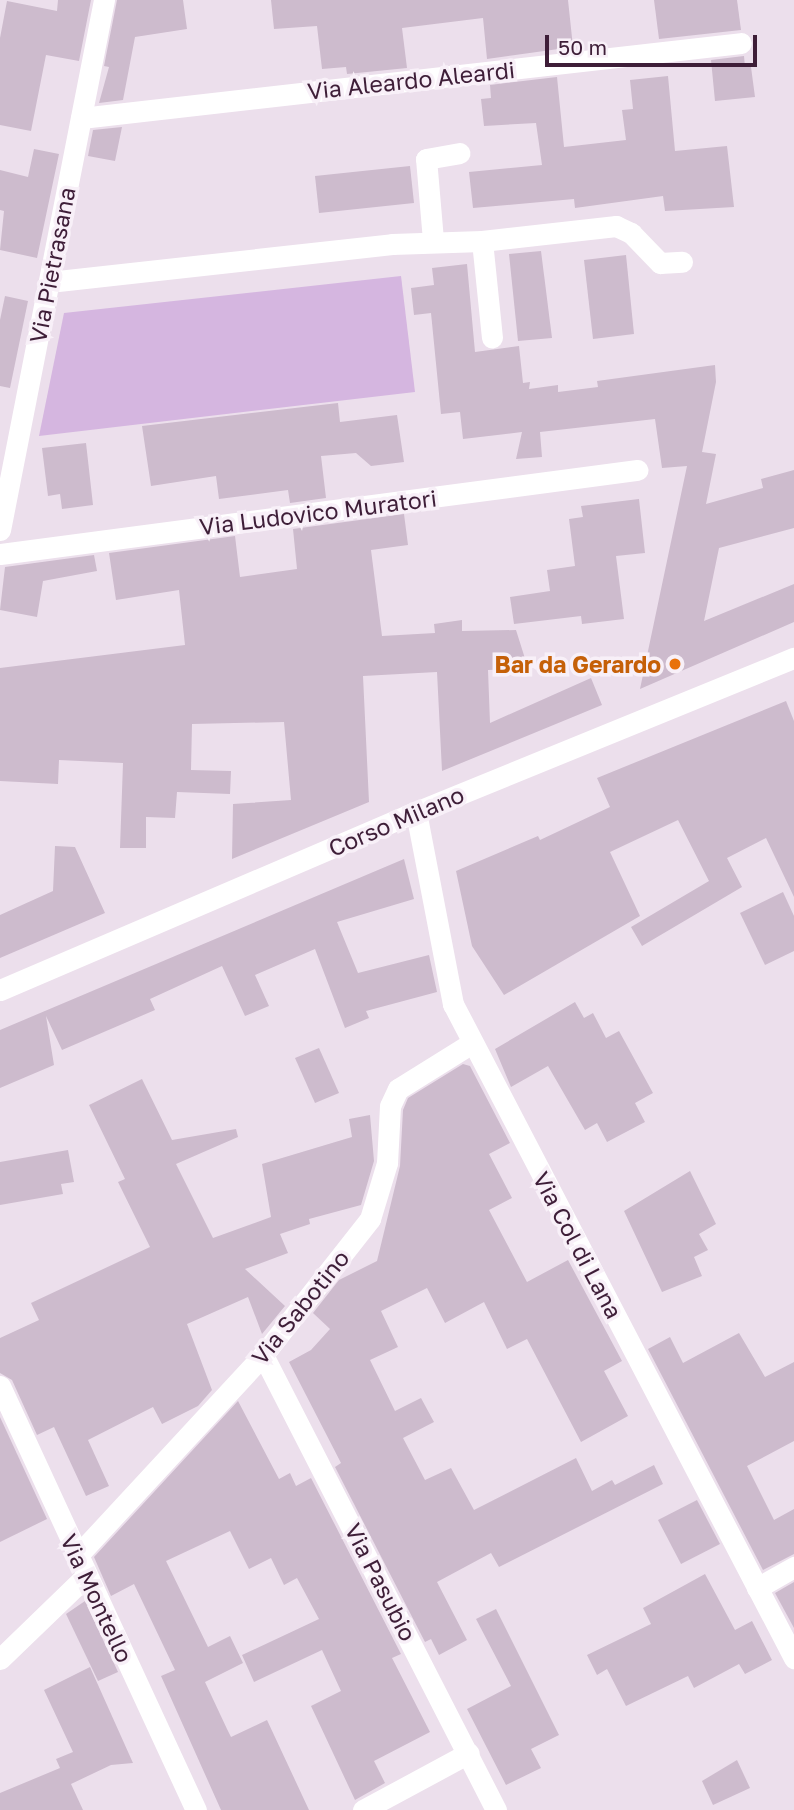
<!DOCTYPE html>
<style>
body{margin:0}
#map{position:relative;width:794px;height:1810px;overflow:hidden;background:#ecdfec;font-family:"Golos Text",sans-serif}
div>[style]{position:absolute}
.green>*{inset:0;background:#d5b6e0}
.building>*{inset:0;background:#cdbbcd}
.minor>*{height:21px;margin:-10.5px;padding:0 10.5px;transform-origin:10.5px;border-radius:10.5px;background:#fff}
.dots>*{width:19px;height:19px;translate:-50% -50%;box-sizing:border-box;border:4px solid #f8f0f8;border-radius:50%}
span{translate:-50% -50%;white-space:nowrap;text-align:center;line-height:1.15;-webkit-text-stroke:7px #f8f0f8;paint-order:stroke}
.street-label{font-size:23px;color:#3e1e38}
.food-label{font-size:23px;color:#c56008;font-weight:700}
.right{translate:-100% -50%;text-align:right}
.scale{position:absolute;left:545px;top:35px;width:212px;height:32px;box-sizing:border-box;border:4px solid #3e1e38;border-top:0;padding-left:9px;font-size:21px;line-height:24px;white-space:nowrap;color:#3e1e38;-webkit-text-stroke:5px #f8f0f8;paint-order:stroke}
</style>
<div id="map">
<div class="green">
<i style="clip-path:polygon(401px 276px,415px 392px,39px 436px,64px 313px)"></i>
</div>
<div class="building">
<i style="clip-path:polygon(58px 0,91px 0,79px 61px,46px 55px,31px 131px,0 125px,0 38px,7px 1px,57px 11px)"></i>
<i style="clip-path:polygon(117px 0,183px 0,187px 29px,135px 37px,123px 100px,99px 103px,109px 67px,104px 66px)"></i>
<i style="clip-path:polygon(271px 0,568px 0,573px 47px,487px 59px,483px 18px,402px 28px,407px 68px,347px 74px,346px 67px,322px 69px,317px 26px,274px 29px)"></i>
<i style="clip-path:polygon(654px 0,737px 0,741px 30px,659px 39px)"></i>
<i style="clip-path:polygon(744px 56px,745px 67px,751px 67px,755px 97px,715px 101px,711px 60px)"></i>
<i style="clip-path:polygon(668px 76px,675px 151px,727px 146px,734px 207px,665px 211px,663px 196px,575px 208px,574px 199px,473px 208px,469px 172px,542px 165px,536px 123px,484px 126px,481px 99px,491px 98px,490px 85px,557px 77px,564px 147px,626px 140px,622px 110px,633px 109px,630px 80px)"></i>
<i style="clip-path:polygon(122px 127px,115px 161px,88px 156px,93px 130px)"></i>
<i style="clip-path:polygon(34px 149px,59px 154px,37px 258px,0 250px,4px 211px,0 210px,0 170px,28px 177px)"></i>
<i style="clip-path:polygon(410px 166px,414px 203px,319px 213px,315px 176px)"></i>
<i style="clip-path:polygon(541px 251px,552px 338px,518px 341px,509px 254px)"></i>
<i style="clip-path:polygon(626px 255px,634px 334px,593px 339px,584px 260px)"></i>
<i style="clip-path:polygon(467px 264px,475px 352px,519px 346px,523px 383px,530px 382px,529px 389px,558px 385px,558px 392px,598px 387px,597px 381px,715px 365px,716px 382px,702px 452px,716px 454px,706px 504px,763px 488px,761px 479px,794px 470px,794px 528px,719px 548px,704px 621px,794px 584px,794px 622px,640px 689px,687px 466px,662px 468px,655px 419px,540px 432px,542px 457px,516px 459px,522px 432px,463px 439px,460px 412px,441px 414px,431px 313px,414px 315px,411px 288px,434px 285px,432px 268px)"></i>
<i style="clip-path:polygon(5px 296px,28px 301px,10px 388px,0 386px,0 320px)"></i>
<i style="clip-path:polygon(338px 403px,340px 422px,397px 415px,404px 462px,371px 466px,356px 453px,321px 456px,326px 498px,290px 503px,288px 490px,219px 499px,216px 476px,151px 486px,142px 426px)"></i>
<i style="clip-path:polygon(86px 443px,93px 505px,62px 509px,60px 494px,48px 496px,42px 448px)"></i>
<i style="clip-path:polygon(639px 499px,645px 553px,616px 556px,624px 619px,582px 624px,581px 616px,514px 624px,510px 597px,550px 591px,547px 570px,575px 566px,569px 519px,583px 517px,581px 506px)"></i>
<i style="clip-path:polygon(404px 514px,408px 545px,371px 550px,382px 636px,435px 633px,434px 624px,462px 620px,462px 631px,516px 630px,528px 668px,488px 670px,490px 723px,591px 678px,602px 705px,442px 771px,437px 672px,363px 676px,369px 802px,232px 859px,233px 804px,291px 800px,284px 722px,192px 724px,191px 770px,231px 771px,230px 794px,177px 792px,175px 818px,146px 817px,146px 848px,120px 848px,123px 763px,59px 760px,58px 784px,0 781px,0 668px,185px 645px,179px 590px,116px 600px,109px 553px,235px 536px,240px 577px,297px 569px,293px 529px)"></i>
<i style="clip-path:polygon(94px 555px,97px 571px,43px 581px,37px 617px,0 610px,5px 567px)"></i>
<i style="clip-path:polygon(786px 701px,794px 721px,794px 897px,766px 838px,727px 858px,742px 887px,642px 946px,631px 927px,709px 881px,678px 820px,610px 852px,640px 916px,504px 995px,472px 946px,456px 871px,538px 836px,540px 840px,610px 807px,597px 778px)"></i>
<i style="clip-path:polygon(55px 846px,75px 847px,105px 913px,0 958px,0 915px,53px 891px)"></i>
<i style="clip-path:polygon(404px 859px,414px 899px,337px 922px,358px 973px,429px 955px,437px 992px,366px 1011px,369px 1018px,345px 1028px,315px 949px,255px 975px,269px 1006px,245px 1016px,222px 966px,150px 999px,155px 1010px,62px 1050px,46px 1016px,54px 1065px,0 1088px,0 1030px)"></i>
<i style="clip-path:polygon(783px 892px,794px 916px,794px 951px,765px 965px,740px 913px)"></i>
<i style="clip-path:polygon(575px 1002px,584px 1018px,593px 1013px,606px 1038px,619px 1031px,653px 1093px,635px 1103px,645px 1122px,607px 1142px,597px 1123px,585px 1130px,548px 1066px,511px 1087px,495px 1049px)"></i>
<i style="clip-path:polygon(319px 1048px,339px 1093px,315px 1103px,295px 1058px)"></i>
<i style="clip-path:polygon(463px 1064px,470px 1066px,510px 1143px,489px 1154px,512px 1198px,489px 1210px,527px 1282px,568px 1260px,622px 1361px,604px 1371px,628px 1416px,581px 1442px,527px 1339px,507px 1349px,484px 1302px,445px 1323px,427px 1288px,381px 1311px,398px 1347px,370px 1360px,395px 1411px,421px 1398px,434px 1422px,403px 1438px,425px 1480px,451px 1468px,474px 1510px,576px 1458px,592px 1491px,612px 1480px,615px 1485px,654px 1465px,663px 1484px,499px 1567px,491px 1553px,437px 1582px,467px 1640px,439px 1655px,431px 1639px,425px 1642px,335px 1467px,341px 1463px,289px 1362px,311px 1350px,330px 1329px,313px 1313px,339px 1280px,377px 1261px,400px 1166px,403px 1110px,408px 1098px)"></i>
<i style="clip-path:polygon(142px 1079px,172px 1140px,236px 1129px,238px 1137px,176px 1164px,213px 1238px,271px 1217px,262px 1164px,352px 1137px,349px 1119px,370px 1115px,374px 1161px,361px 1205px,309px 1219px,310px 1224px,280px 1234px,288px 1253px,245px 1269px,285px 1306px,262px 1334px,248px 1297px,187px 1324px,212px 1390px,198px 1406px,162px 1424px,153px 1407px,88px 1440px,109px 1486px,86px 1496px,54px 1427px,37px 1435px,12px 1380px,0 1373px,0 1338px,39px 1320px,31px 1303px,150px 1247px,118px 1182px,125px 1179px,89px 1105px)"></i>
<i style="clip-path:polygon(68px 1150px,74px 1182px,61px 1184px,63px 1194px,0 1205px,0 1162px)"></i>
<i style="clip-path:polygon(690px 1171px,716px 1224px,699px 1234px,708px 1250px,694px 1257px,702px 1276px,662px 1292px,624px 1211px)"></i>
<i style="clip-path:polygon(739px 1333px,765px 1377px,794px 1362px,794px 1441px,747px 1466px,774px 1520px,794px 1509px,794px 1554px,763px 1570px,648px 1349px,670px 1337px,683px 1363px)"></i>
<i style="clip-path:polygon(238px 1401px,279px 1479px,290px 1473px,296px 1486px,311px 1478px,401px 1654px,392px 1658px,430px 1732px,374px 1761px,385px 1783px,355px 1800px,311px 1706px,341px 1691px,322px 1650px,254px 1682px,242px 1655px,319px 1619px,297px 1578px,284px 1585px,271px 1558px,249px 1569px,230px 1531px,166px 1561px,208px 1647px,230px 1636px,243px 1663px,205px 1682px,227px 1729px,231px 1737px,267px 1720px,309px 1810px,221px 1810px,161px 1676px,175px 1670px,134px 1584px,111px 1596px,94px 1557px)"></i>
<i style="clip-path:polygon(0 1417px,47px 1519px,0 1542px)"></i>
<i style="clip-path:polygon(697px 1500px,720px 1544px,681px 1564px,658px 1520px)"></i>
<i style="clip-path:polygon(705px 1574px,735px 1630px,752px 1621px,772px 1660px,745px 1674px,739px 1664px,694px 1688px,688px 1676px,626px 1706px,607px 1669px,597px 1675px,587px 1655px,651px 1624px,643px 1608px)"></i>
<i style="clip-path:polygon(794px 1582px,794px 1628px,775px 1593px)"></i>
<i style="clip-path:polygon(85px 1601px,118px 1672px,98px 1681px,66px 1614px)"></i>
<i style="clip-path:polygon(496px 1609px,559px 1735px,531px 1749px,541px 1768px,506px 1785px,467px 1709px,511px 1686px,476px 1619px)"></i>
<i style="clip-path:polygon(90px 1667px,133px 1763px,111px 1765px,71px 1784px,83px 1810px,0 1810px,0 1793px,60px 1768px,56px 1759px,73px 1752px,44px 1690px)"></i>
<i style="clip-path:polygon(737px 1760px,750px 1788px,713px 1805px,702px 1781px)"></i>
</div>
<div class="minor">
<i style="left:81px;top:118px;width:664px;rotate:-6.48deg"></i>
<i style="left:433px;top:240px;width:81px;rotate:-94.9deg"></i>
<i style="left:426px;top:159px;width:34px;rotate:-10deg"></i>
<i style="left:482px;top:241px;width:97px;rotate:84.1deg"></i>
<i style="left:49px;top:282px;width:345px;rotate:-6.3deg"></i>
<i style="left:392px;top:244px;width:90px;rotate:-1.9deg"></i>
<i style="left:482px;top:241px;width:135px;rotate:-6.4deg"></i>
<i style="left:616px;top:226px;width:17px;rotate:25deg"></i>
<i style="left:631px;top:233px;width:42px;rotate:46deg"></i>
<i style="left:660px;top:263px;width:22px;rotate:-3deg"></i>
<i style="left:0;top:530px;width:540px;rotate:-78.9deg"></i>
<i style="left:0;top:554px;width:643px;rotate:-7.51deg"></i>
<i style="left:416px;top:812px;width:196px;rotate:79.1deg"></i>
<i style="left:453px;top:1004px;width:738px;rotate:62.46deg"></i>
<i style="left:0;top:990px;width:452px;rotate:-23.2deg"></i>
<i style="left:416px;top:812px;width:408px;rotate:-22.2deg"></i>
<i style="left:263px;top:1355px;width:511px;rotate:62.88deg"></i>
<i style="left:0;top:1386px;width:467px;rotate:65.2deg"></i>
<i style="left:77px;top:1556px;width:274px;rotate:-47.2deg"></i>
<i style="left:263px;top:1355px;width:173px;rotate:-51.8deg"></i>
<i style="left:370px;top:1219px;width:59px;rotate:-73.1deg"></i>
<i style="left:387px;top:1163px;width:57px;rotate:-87deg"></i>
<i style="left:390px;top:1106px;width:19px;rotate:-65deg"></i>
<i style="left:398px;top:1089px;width:87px;rotate:-31.9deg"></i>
<i style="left:757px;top:1588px;width:43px;rotate:-29.6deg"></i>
<i style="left:0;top:1659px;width:120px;rotate:-44deg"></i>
<i style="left:363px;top:1810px;width:120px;rotate:-28.3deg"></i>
</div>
<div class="dots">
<i style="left:675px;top:664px;background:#e8710a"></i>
</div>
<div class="street-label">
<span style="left:411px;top:80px;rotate:-6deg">Via Aleardo Aleardi</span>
<span style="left:52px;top:265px;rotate:-79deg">Via Pietrasana</span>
<span style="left:318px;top:512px;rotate:-7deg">Via Ludovico Muratori</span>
<span style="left:396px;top:821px;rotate:-23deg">Corso Milano</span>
<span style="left:578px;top:1245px;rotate:62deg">Via Col di Lana</span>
<span style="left:300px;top:1307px;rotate:-51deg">Via Sabotino</span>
<span style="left:381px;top:1582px;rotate:63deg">Via Pasubio</span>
<span style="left:97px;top:1598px;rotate:65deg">Via Montello</span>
</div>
<div class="food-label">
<span class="right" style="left:661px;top:664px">Bar da Gerardo</span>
</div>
<div class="scale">50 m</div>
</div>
